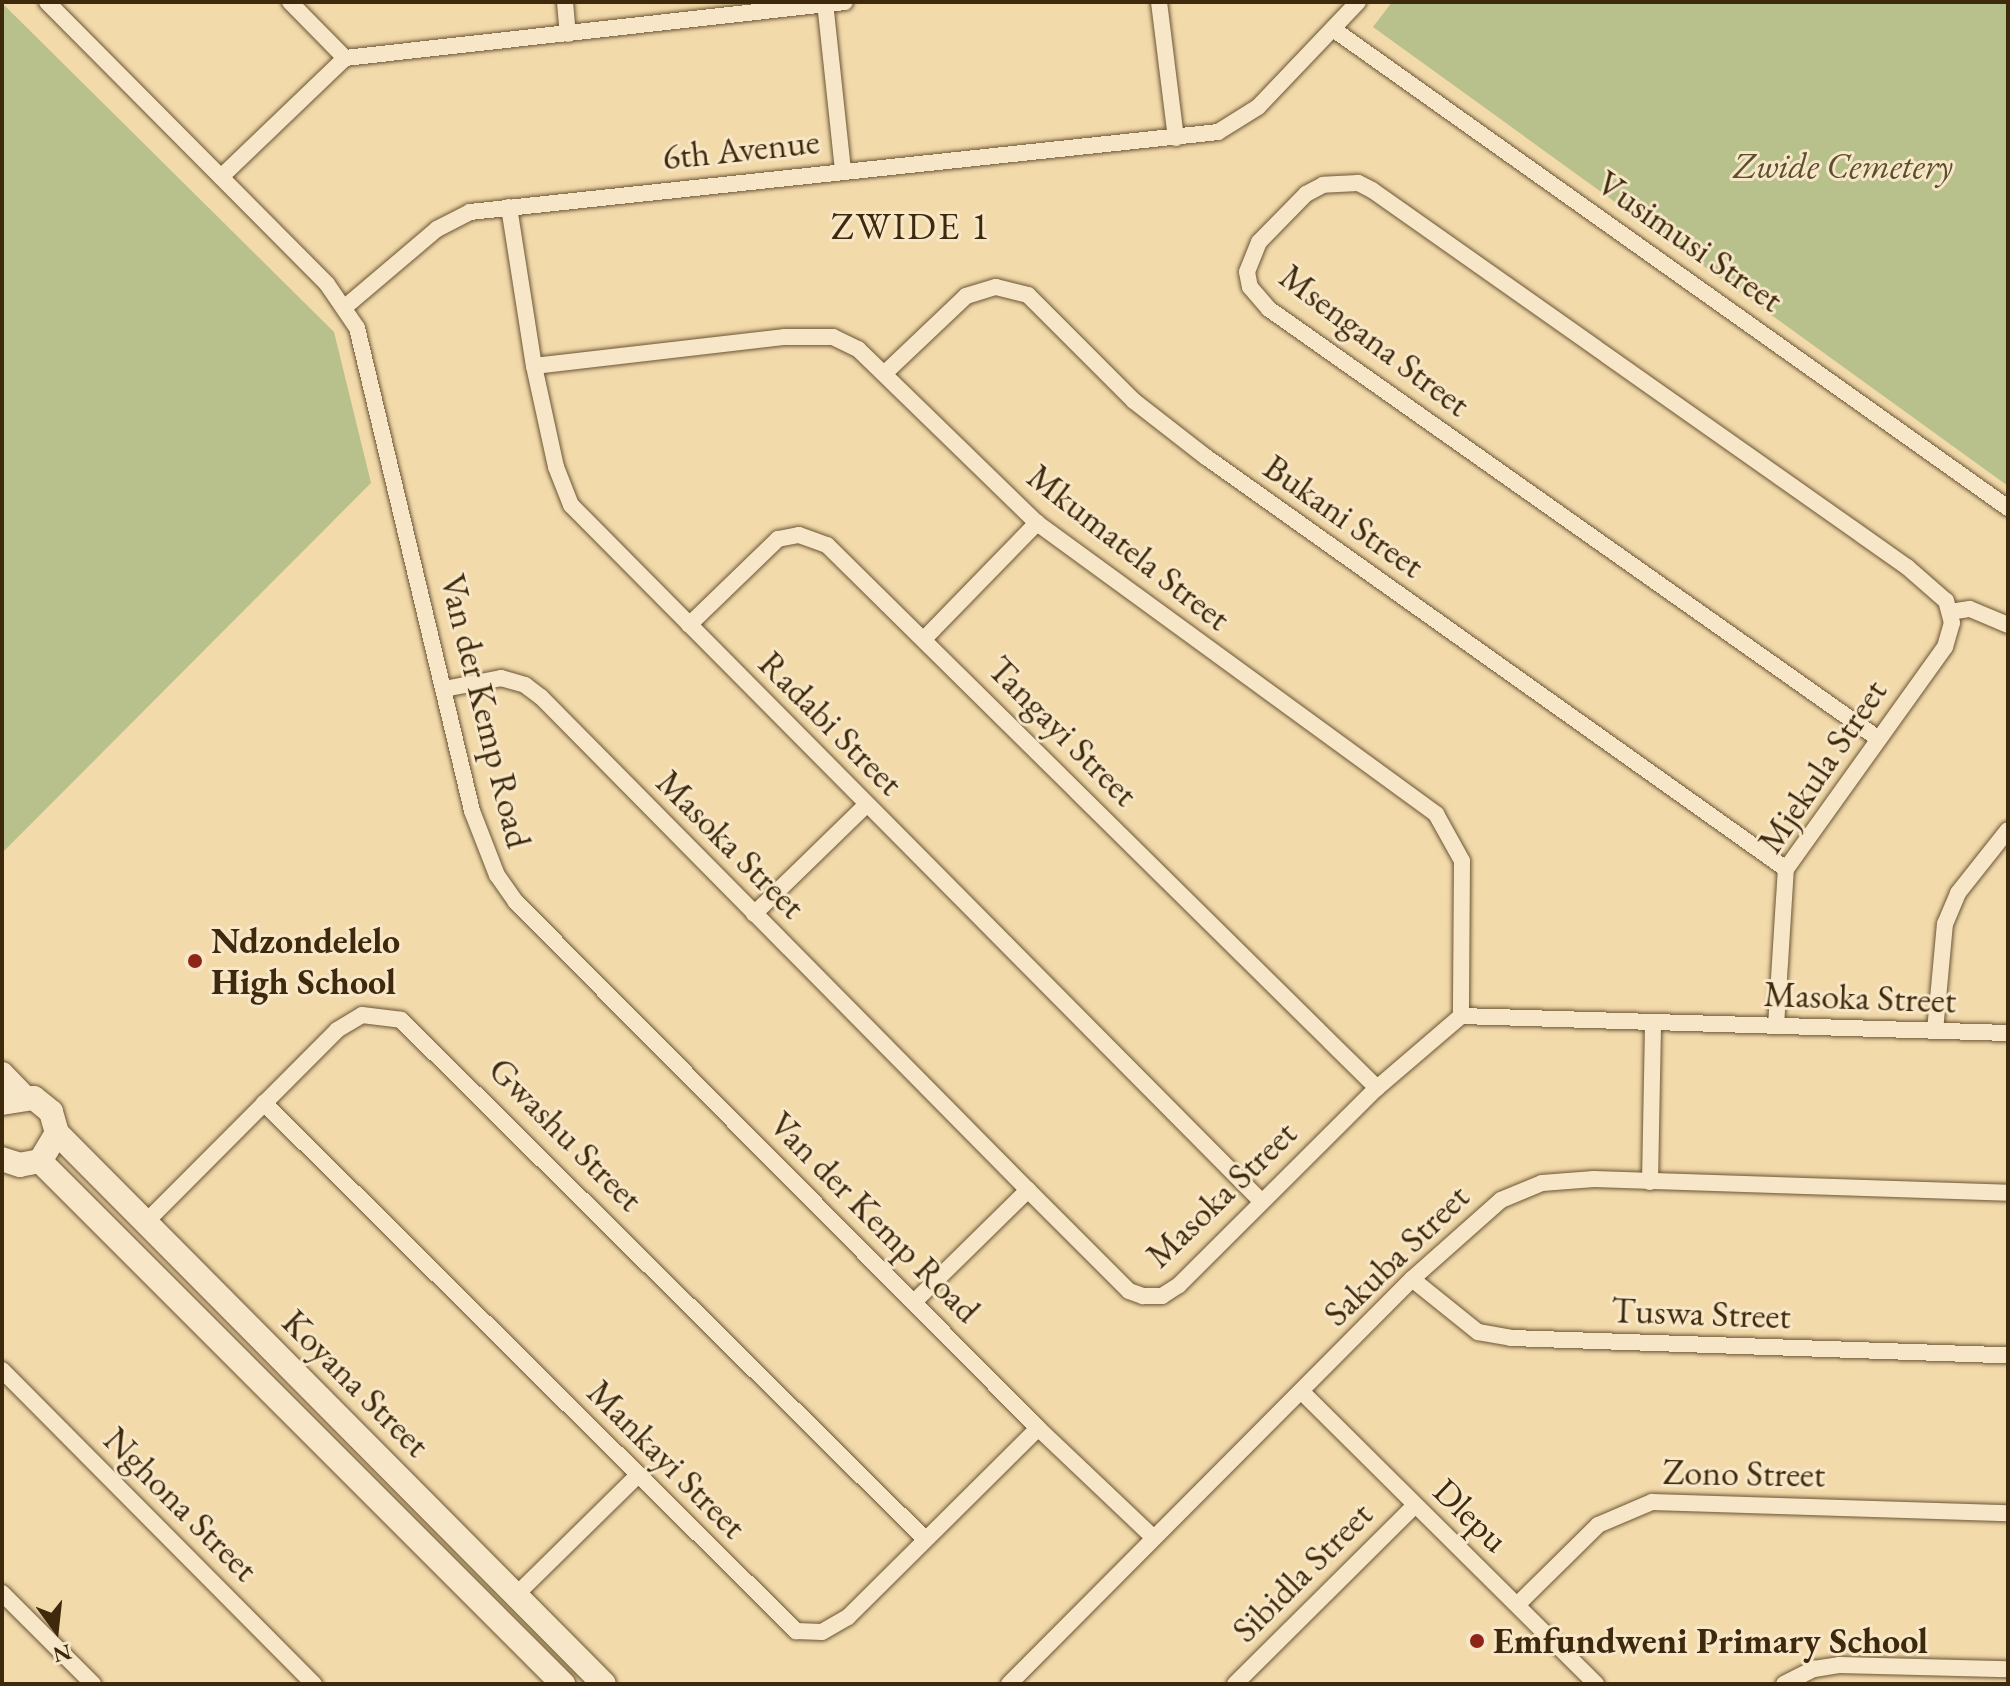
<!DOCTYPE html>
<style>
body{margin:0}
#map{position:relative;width:2010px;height:1686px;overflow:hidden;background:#f2daab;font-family:"EB Garamond",serif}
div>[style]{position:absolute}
.green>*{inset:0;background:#b8c08b}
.roads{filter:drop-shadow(0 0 2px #6b5534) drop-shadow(0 0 2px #6b5534)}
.street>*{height:16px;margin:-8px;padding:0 8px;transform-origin:8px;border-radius:8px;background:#f7e7c8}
.secondary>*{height:24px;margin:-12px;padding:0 12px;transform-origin:12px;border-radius:12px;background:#f7e7c8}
.dots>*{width:22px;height:22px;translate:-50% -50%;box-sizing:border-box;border:4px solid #f7e7c8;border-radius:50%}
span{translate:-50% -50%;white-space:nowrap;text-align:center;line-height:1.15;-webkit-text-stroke:6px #f7e7c8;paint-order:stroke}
.street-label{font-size:36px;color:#3e290d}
.park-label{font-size:36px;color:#5c4f2c;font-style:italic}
.poi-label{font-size:36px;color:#3e290d;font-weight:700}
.left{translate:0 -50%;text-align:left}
.neighbourhood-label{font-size:38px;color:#3e290d;letter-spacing:2px}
.frame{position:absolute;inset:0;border:4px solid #3e290d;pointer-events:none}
.north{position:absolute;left:16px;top:1590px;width:80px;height:80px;-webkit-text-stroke:6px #f7e7c8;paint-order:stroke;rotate:165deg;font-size:22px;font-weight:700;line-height:32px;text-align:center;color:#3e290d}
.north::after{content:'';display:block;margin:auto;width:28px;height:36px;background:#3e290d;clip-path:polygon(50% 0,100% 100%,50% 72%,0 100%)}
</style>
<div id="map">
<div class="green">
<i style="clip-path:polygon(1392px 2px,2008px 2px,2008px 486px,1373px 27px)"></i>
<i style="clip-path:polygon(2px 3px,334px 332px,371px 483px,2px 853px)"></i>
</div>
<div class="roads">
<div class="street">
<i style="left:47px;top:2px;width:397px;rotate:45.2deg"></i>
<i style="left:327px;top:284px;width:53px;rotate:55.7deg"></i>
<i style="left:357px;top:328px;width:497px;rotate:76.6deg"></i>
<i style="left:472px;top:811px;width:69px;rotate:68.7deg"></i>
<i style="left:497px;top:875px;width:33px;rotate:55deg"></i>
<i style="left:516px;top:902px;width:741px;rotate:45.22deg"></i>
<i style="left:1038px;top:1428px;width:158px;rotate:43.5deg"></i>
<i style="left:290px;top:2px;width:78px;rotate:45.5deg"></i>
<i style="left:565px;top:2px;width:32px;rotate:85deg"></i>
<i style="left:825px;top:2px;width:169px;rotate:83.9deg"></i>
<i style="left:1159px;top:2px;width:137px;rotate:82.9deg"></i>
<i style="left:1333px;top:29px;width:828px;rotate:35.36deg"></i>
<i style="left:221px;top:177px;width:172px;rotate:-43.8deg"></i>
<i style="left:345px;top:58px;width:503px;rotate:-6.39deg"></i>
<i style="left:509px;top:207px;width:161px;rotate:81.1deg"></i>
<i style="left:534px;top:366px;width:103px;rotate:77.7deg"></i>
<i style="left:556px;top:467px;width:41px;rotate:68.5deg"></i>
<i style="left:571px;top:505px;width:981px;rotate:45.25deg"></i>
<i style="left:345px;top:307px;width:121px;rotate:-40.3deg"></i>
<i style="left:437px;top:229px;width:37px;rotate:-27deg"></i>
<i style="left:470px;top:212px;width:752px;rotate:-6.1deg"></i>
<i style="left:1218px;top:132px;width:47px;rotate:-32deg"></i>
<i style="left:1258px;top:107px;width:145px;rotate:-46.4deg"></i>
<i style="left:534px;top:366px;width:253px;rotate:-6.6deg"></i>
<i style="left:785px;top:337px;width:48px"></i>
<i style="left:833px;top:337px;width:28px;rotate:26deg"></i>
<i style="left:858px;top:349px;width:250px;rotate:44.2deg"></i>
<i style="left:1037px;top:523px;width:494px;rotate:36.1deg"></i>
<i style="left:1436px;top:814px;width:54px;rotate:61deg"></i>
<i style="left:1462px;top:861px;width:155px;rotate:90.4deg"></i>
<i style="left:885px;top:373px;width:112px;rotate:-43.5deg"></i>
<i style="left:966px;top:296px;width:31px;rotate:-17deg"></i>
<i style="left:996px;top:287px;width:33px;rotate:14deg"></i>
<i style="left:1028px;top:295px;width:150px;rotate:45deg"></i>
<i style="left:1134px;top:401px;width:91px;rotate:37.9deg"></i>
<i style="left:1206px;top:457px;width:711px;rotate:35.39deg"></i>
<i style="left:1950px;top:612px;width:20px;rotate:-9deg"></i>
<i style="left:1970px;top:609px;width:41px;rotate:22.8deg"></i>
<i style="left:689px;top:625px;width:124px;rotate:-44deg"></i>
<i style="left:778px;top:539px;width:21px;rotate:-11deg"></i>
<i style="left:799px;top:535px;width:30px;rotate:20deg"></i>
<i style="left:827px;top:545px;width:773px;rotate:44.63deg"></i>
<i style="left:925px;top:638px;width:161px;rotate:-45.8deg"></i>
<i style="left:444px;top:689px;width:58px;rotate:-10.9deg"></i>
<i style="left:501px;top:678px;width:25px;rotate:16deg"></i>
<i style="left:525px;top:685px;width:20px;rotate:37deg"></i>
<i style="left:541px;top:697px;width:693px;rotate:45.35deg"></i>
<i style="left:1028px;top:1190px;width:143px;rotate:45deg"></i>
<i style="left:1129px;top:1291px;width:15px;rotate:20deg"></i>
<i style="left:1143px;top:1296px;width:19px"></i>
<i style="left:1162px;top:1296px;width:20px;rotate:-33deg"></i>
<i style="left:1179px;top:1285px;width:279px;rotate:-44.9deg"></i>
<i style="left:1377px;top:1088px;width:111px;rotate:-40.6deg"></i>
<i style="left:1461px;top:1016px;width:547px;rotate:1.78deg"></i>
<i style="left:754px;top:914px;width:156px;rotate:-44.2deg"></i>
<i style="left:1776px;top:1026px;width:157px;rotate:-86.4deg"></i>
<i style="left:1786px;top:869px;width:273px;rotate:-54.4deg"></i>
<i style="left:1945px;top:647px;width:25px;rotate:-74deg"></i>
<i style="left:1952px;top:623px;width:23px;rotate:-105deg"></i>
<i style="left:1946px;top:601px;width:52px;rotate:-138.9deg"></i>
<i style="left:1907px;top:567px;width:654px;rotate:-144.83deg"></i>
<i style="left:1372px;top:190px;width:16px;rotate:-153deg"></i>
<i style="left:1358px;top:183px;width:35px;rotate:177deg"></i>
<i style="left:1323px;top:185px;width:19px;rotate:152deg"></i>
<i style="left:1306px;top:194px;width:67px;rotate:134.4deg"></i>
<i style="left:1259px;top:242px;width:32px;rotate:112deg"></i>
<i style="left:1247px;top:272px;width:15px;rotate:79deg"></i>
<i style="left:1250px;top:287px;width:29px;rotate:49deg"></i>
<i style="left:1269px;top:309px;width:743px;rotate:35.19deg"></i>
<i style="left:1935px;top:1031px;width:107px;rotate:-84.7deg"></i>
<i style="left:1945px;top:924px;width:34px;rotate:-67deg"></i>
<i style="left:1958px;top:893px;width:80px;rotate:-51.6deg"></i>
<i style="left:264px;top:1103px;width:750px;rotate:44.78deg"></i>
<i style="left:796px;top:1631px;width:26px;rotate:2deg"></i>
<i style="left:822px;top:1632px;width:30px;rotate:-30deg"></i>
<i style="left:848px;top:1617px;width:268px;rotate:-44.8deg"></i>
<i style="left:1650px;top:1182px;width:158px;rotate:-88.9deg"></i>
<i style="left:144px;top:1224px;width:274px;rotate:-45.1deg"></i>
<i style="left:337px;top:1030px;width:29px;rotate:-31deg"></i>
<i style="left:362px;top:1015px;width:39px;rotate:7deg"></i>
<i style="left:401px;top:1020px;width:738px;rotate:44.73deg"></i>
<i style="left:1412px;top:1279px;width:85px;rotate:38.8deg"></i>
<i style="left:1478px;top:1332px;width:34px;rotate:10deg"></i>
<i style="left:1511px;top:1338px;width:497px;rotate:2deg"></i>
<i style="left:914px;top:1302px;width:160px;rotate:-44.5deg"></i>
<i style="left:2px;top:1370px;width:443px;rotate:45.2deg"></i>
<i style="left:1301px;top:1391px;width:416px;rotate:44.8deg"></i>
<i style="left:2px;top:1593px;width:129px;rotate:45deg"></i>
<i style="left:516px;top:1595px;width:170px;rotate:-44.5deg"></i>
<i style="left:1517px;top:1605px;width:114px;rotate:-44.6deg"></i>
<i style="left:1598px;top:1525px;width:59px;rotate:-23.1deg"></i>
<i style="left:1652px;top:1502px;width:356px;rotate:1.8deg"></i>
<i style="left:1009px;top:1684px;width:571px;rotate:-45.14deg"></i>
<i style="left:1412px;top:1279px;width:119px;rotate:-41.6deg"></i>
<i style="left:1501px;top:1200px;width:44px;rotate:-22.5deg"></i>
<i style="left:1542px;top:1183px;width:52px;rotate:-4.4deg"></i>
<i style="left:1594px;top:1179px;width:414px;rotate:1.9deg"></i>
<i style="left:1235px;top:1684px;width:254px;rotate:-44.8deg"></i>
<i style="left:1784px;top:1684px;width:34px;rotate:-27deg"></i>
<i style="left:1814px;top:1669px;width:25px;rotate:-9deg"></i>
<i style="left:1839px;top:1665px;width:169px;rotate:1.4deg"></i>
</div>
<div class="secondary">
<i style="left:2px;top:1074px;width:30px;rotate:46deg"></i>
<i style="left:2px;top:1103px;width:32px;rotate:-9deg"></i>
<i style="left:34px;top:1098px;width:22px;rotate:39deg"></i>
<i style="left:51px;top:1112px;width:22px;rotate:74deg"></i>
<i style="left:57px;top:1133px;width:33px;rotate:121deg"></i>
<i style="left:40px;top:1161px;width:20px;rotate:169deg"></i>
<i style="left:20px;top:1165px;width:19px;rotate:-162deg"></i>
<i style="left:57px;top:1133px;width:776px;rotate:45.21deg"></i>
<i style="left:40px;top:1161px;width:740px;rotate:45deg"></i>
</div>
</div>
<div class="dots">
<i style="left:195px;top:961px;background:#8f2418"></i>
<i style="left:1477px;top:1641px;background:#8f2418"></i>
</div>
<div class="street-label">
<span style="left:741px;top:149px;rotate:-6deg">6th Avenue</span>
<span style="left:1690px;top:241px;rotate:35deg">Vusimusi Street</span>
<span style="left:1375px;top:340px;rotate:37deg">Msengana Street</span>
<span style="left:1344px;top:516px;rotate:35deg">Bukani Street</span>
<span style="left:1129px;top:547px;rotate:38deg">Mkumatela Street</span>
<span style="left:486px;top:711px;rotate:76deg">Van der Kemp Road</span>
<span style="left:831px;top:723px;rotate:45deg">Radabi Street</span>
<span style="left:1063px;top:731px;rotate:45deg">Tangayi Street</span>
<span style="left:1822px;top:766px;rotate:-56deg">Mjekula Street</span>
<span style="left:731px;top:844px;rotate:45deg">Masoka Street</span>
<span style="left:1860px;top:997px;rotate:2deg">Masoka Street</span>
<span style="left:566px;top:1134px;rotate:45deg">Gwashu Street</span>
<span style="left:1221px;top:1194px;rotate:-44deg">Masoka Street</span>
<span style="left:875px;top:1217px;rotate:45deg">Van der Kemp Road</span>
<span style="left:1396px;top:1255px;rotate:-44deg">Sakuba Street</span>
<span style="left:1701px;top:1313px;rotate:2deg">Tuswa Street</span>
<span style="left:356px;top:1383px;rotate:45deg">Koyana Street</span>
<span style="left:667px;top:1459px;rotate:45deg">Mankayi Street</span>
<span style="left:1744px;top:1473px;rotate:1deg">Zono Street</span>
<span style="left:181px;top:1504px;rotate:45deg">Nghona Street</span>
<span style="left:1471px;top:1515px;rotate:44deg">Dlepu</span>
<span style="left:1302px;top:1572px;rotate:-45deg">Sibidla Street</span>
</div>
<div class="park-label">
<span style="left:1843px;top:166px">Zwide Cemetery</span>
</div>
<div class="poi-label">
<span class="left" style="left:211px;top:961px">Ndzondelelo<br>High School</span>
<span class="left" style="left:1493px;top:1641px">Emfundweni Primary School</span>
</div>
<div class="neighbourhood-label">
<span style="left:911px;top:226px">ZWIDE 1</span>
</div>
<div class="frame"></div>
<div class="north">N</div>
</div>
